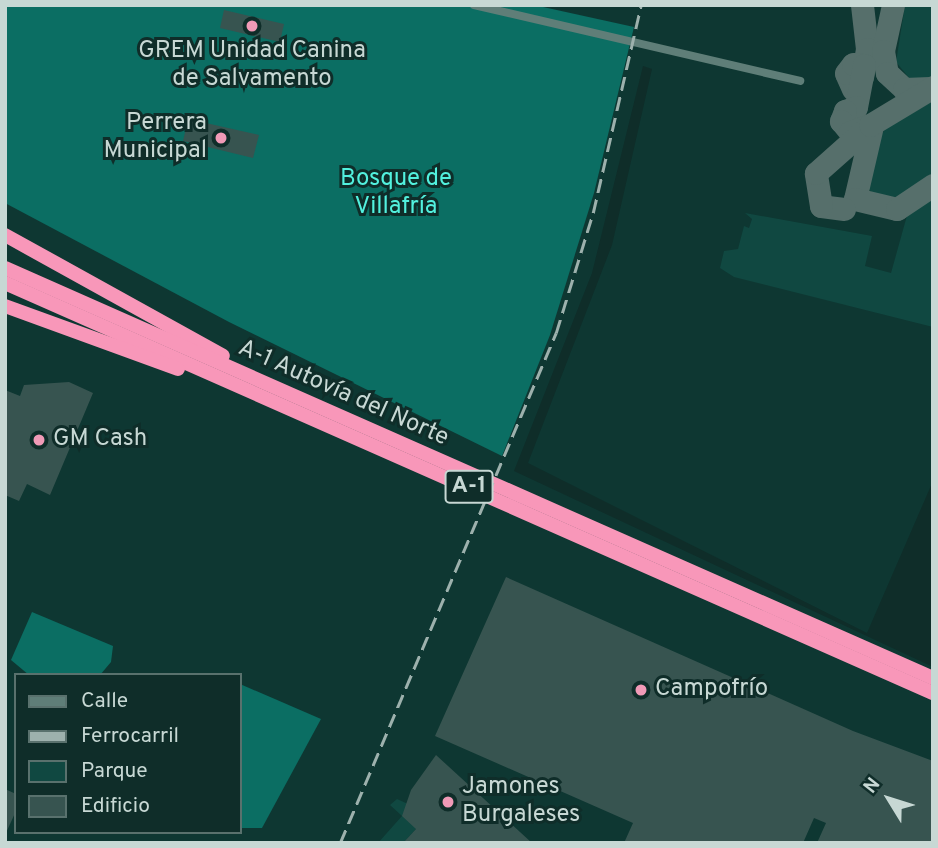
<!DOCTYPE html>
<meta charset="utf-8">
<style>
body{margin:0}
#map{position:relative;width:938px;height:848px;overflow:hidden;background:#0f2d29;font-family:Overpass,sans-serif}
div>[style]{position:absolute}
.built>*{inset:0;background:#0e3732}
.green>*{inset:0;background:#104841}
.forest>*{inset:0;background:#0b6e63}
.taxiway>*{height:23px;margin:-11.5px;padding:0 11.5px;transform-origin:11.5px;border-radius:11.5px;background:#566f6b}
.building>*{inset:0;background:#375450}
.street>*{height:8px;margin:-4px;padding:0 4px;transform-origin:4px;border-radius:4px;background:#5f7e78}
.highway>*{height:14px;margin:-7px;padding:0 7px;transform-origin:7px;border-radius:7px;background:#f897b9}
.rail>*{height:2.5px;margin-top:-1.25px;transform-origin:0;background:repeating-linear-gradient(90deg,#9db1ad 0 14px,transparent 0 21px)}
.dots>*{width:19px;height:19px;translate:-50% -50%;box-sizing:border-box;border:4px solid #0f2d29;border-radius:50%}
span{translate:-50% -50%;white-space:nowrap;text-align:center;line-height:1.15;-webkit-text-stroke:6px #0f2d29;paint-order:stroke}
.shield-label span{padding:2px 5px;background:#0f2d29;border:2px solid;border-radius:5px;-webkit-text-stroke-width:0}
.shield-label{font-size:23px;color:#c7d8d4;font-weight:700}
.poi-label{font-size:24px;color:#c7d8d4}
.right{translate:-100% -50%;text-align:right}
.left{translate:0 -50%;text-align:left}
.park-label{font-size:24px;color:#52f1de}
.street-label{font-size:24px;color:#c7d8d4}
.frame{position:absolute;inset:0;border:7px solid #c7d8d4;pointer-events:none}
.legend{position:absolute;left:14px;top:673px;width:228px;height:161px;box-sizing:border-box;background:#0f2d29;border:2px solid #59716d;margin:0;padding:9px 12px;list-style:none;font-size:21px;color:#c7d8d4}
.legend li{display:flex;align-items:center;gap:14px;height:35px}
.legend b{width:35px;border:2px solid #59716d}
.north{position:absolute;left:854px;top:764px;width:70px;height:70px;-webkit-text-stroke:5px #0f2d29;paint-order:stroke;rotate:308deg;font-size:19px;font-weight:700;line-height:28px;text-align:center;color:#c7d8d4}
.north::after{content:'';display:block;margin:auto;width:24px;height:32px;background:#c7d8d4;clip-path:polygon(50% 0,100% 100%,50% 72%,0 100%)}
</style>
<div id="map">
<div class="built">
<i style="clip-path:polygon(evenodd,5px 5px,933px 5px,933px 481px,867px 633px,528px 463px,612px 245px,652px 69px,643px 66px,592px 273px,514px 471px,933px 667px,933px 843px,5px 843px,5px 5px,16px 675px,240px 675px,240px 832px,16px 832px,16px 675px)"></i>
</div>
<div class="green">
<i style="clip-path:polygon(905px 5px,933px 5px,933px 76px,920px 81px,910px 79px,896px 62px)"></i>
<i style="clip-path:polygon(933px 101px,933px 176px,897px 199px,872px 194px,865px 182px,874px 145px,886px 128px)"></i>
<i style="clip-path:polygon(933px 196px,933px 327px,734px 277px,720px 268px,724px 251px,738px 249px,744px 226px,749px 228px,752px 219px,745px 213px,872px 236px,865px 266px,891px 273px,908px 212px)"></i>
<i style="clip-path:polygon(397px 799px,408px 804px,416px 829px,403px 843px,378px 843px,402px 816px,390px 805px)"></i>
</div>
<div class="forest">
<i style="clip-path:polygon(5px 5px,534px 5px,634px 27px,594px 193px,550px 335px,502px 456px,229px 322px,5px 203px)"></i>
<i style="clip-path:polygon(32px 612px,113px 646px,111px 662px,100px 675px,29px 675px,11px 660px)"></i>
<i style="clip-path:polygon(240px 684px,321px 719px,262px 828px,240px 828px)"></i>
</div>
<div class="taxiway">
<i style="left:862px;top:5px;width:44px;rotate:83.5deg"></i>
<i style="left:867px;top:49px;width:28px;rotate:100deg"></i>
<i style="left:893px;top:5px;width:47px;rotate:102.3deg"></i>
<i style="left:883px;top:51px;width:22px;rotate:80deg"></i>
<i style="left:887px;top:73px;width:23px;rotate:43deg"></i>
<i style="left:904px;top:89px;width:26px;rotate:-2deg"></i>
<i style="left:853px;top:89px;width:17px;rotate:-114deg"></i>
<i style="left:846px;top:73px;width:11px;rotate:-52deg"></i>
<i style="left:853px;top:64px;width:11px;rotate:5deg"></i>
<i style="left:864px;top:65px;width:43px;rotate:100.8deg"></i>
<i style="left:856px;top:107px;width:12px;rotate:160deg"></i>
<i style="left:845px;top:111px;width:11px;rotate:112deg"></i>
<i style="left:841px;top:121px;width:14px;rotate:51deg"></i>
<i style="left:850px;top:132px;width:21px;rotate:-19deg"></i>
<i style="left:872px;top:126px;width:75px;rotate:103.1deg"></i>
<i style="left:855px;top:199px;width:43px;rotate:13.4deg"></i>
<i style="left:897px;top:209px;width:43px;rotate:-33.7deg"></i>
<i style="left:844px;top:209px;width:23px;rotate:-173deg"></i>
<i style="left:821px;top:206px;width:33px;rotate:-99deg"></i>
<i style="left:816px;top:173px;width:72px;rotate:-41.6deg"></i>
<i style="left:870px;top:125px;width:74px;rotate:-31.1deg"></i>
</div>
<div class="building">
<i style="clip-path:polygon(224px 10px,284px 24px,280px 42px,220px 28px)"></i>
<i style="clip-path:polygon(188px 119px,259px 135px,253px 158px,183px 141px)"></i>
<i style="clip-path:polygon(69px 382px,93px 393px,50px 495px,27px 484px,19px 501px,5px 495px,5px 390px,20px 396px,24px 385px)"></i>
<i style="clip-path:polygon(506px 577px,853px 731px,933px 761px,933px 843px,817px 843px,826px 823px,814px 818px,803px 843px,624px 843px,633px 823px,435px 736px)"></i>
<i style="clip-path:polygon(436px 755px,507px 820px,532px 843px,403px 843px,416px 829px,402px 816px,411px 790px)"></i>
<i style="clip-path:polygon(5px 789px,16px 794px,16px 811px,5px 835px)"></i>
</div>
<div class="street">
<i style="left:474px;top:5px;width:335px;rotate:13.1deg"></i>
</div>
<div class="highway">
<i style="left:5px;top:235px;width:249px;rotate:29deg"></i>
<i style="left:5px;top:268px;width:1015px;rotate:23.84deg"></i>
<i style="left:5px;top:283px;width:1015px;rotate:23.84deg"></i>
<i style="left:5px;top:306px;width:184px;rotate:20deg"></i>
</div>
<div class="rail">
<i style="left:340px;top:843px;width:554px;rotate:-67.05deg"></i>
<i style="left:556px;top:333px;width:126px;rotate:-72.9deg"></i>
<i style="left:593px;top:213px;width:213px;rotate:-77deg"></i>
</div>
<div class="dots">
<i style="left:252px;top:26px;background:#f09ab7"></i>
<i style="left:221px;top:138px;background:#f09ab7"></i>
<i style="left:39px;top:440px;background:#f09ab7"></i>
<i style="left:641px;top:690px;background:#f09ab7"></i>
<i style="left:448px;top:802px;background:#f09ab7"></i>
</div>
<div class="shield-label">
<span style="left:469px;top:487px">A-1</span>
</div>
<div class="poi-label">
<span style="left:252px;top:66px">GREM Unidad Canina<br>de Salvamento</span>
<span class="right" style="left:207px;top:138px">Perrera<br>Municipal</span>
<span class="left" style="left:53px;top:440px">GM Cash</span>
<span class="left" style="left:655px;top:690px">Campofrío</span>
<span class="left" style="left:462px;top:802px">Jamones<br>Burgaleses</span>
</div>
<div class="park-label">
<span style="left:396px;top:194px">Bosque de<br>Villafría</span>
</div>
<div class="street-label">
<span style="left:343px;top:394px;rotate:24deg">A-1 Autovía del Norte</span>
</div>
<div class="frame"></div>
<ul class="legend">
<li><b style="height:9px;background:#5f7e78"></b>Calle</li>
<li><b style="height:9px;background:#9db1ad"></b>Ferrocarril</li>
<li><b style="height:19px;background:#104841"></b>Parque</li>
<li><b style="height:19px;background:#375450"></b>Edificio</li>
</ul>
<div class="north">N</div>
</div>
